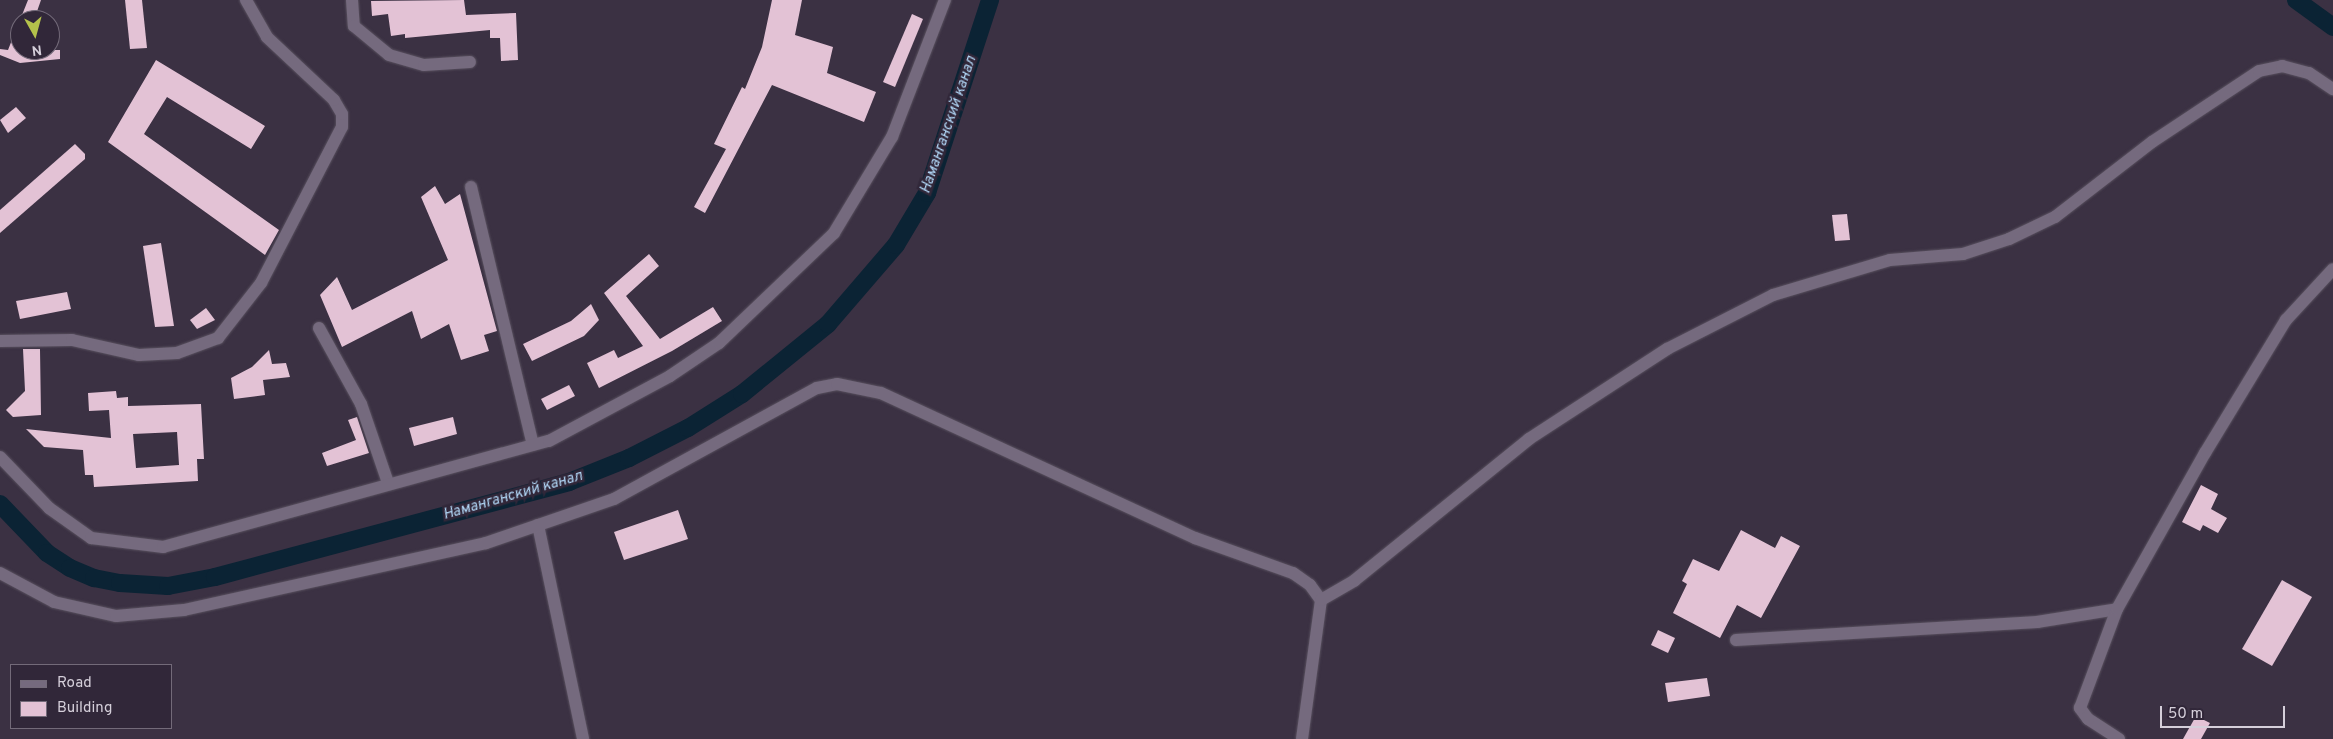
<!DOCTYPE html>
<meta charset="utf-8">
<style>
body{margin:0}
#map{position:relative;width:2333px;height:739px;overflow:hidden;background:#3b3143;font-family:Overpass,sans-serif}
div>[style]{position:absolute}
.canal>*{height:18px;margin:-9px;padding:0 9px;transform-origin:9px;border-radius:9px;background:#0b2334}
.building>*{inset:0;background:#e3c2d5}
.roads{filter:drop-shadow(0 0 1px #58505e) drop-shadow(0 0 1px #58505e)}
.minor>*{height:12px;margin:-6px;padding:0 6px;transform-origin:6px;border-radius:6px;background:#756a7e}
span{translate:-50% -50%;white-space:nowrap;text-align:center;line-height:1.15;-webkit-text-stroke:5px #312739;paint-order:stroke}
.water-label{font-size:15px;color:#b2d8f8;font-style:italic}
.legend{position:absolute;left:10px;top:664px;width:162px;height:65px;box-sizing:border-box;background:#312739;border:1px solid #736a79;margin:0;padding:6px 9px;list-style:none;font-size:15px;color:#d5cfda}
.legend li{display:flex;align-items:center;gap:10px;height:25px}
.legend b{width:25px;border:1px solid #736a79}
.north{position:absolute;left:10px;top:10px;width:50px;height:50px;box-sizing:border-box;background:#312739;border:1px solid #736a79;border-radius:50%;rotate:173deg;font-size:14px;font-weight:700;line-height:20px;text-align:center;color:#d5cfda}
.north::after{content:'';display:block;margin:auto;width:18px;height:22px;background:#b4c24b;clip-path:polygon(50% 0,100% 100%,50% 72%,0 100%)}
.scale{position:absolute;left:2160px;top:706px;width:125px;height:22px;box-sizing:border-box;border:2px solid #d5cfda;border-top:0;padding-left:6px;font-size:15px;line-height:18px;white-space:nowrap;color:#d5cfda;-webkit-text-stroke:4px #312739;paint-order:stroke}
</style>
<div id="map">
<div class="canal">
<i style="left:2296px;top:0;width:46px;rotate:36.1deg"></i>
<i style="left:0;top:504px;width:68px;rotate:46.2deg"></i>
<i style="left:47px;top:553px;width:27px;rotate:33deg"></i>
<i style="left:70px;top:568px;width:26px;rotate:23deg"></i>
<i style="left:94px;top:578px;width:26px;rotate:11deg"></i>
<i style="left:120px;top:583px;width:48px;rotate:3.6deg"></i>
<i style="left:168px;top:586px;width:48px;rotate:-10.8deg"></i>
<i style="left:215px;top:577px;width:367px;rotate:-15deg"></i>
<i style="left:569px;top:482px;width:65px;rotate:-21.8deg"></i>
<i style="left:629px;top:458px;width:66px;rotate:-27deg"></i>
<i style="left:688px;top:428px;width:64px;rotate:-32.2deg"></i>
<i style="left:742px;top:394px;width:111px;rotate:-39.1deg"></i>
<i style="left:828px;top:324px;width:104px;rotate:-49.3deg"></i>
<i style="left:896px;top:245px;width:61px;rotate:-59.2deg"></i>
<i style="left:927px;top:193px;width:203px;rotate:-71.9deg"></i>
</div>
<div class="building">
<i style="clip-path:polygon(28px 0,41px 0,34px 20px,20px 20px)"></i>
<i style="clip-path:polygon(125px 0,142px 0,147px 48px,130px 49px)"></i>
<i style="clip-path:polygon(464px 0,466px 15px,516px 13px,518px 60px,501px 61px,500px 38px,490px 38px,490px 30px,405px 38px,405px 34px,391px 36px,388px 14px,372px 16px,371px 1px)"></i>
<i style="clip-path:polygon(772px 0,802px 0,795px 35px,833px 47px,827px 73px,876px 92px,864px 122px,772px 85px,705px 213px,694px 207px,726px 149px,714px 144px,742px 87px,745px 89px,762px 47px)"></i>
<i style="clip-path:polygon(912px 14px,923px 19px,895px 87px,883px 82px)"></i>
<i style="clip-path:polygon(19px 22px,20px 50px,60px 50px,60px 59px,20px 63px,0 55px,0 49px,8px 50px)"></i>
<i style="clip-path:polygon(156px 60px,265px 126px,251px 149px,167px 97px,144px 134px,279px 230px,265px 255px,108px 142px)"></i>
<i style="clip-path:polygon(16px 107px,26px 118px,8px 133px,0 120px)"></i>
<i style="clip-path:polygon(75px 144px,85px 154px,85px 159px,0 233px,0 210px)"></i>
<i style="clip-path:polygon(435px 186px,445px 204px,460px 194px,497px 331px,484px 335px,489px 351px,461px 360px,449px 324px,421px 339px,412px 311px,342px 347px,320px 295px,337px 277px,352px 310px,448px 260px,421px 197px)"></i>
<i style="clip-path:polygon(1847px 214px,1850px 240px,1835px 241px,1832px 215px)"></i>
<i style="clip-path:polygon(161px 243px,174px 326px,155px 327px,143px 246px)"></i>
<i style="clip-path:polygon(649px 254px,659px 266px,626px 296px,660px 339px,713px 307px,722px 321px,672px 351px,599px 388px,587px 363px,614px 350px,618px 358px,643px 346px,604px 293px)"></i>
<i style="clip-path:polygon(67px 292px,71px 309px,20px 319px,16px 301px)"></i>
<i style="clip-path:polygon(591px 304px,599px 320px,584px 336px,532px 361px,523px 344px,571px 321px)"></i>
<i style="clip-path:polygon(206px 308px,215px 320px,197px 329px,190px 320px)"></i>
<i style="clip-path:polygon(23px 349px,40px 349px,41px 415px,13px 417px,6px 410px,25px 391px)"></i>
<i style="clip-path:polygon(269px 350px,272px 364px,286px 363px,290px 377px,263px 380px,265px 395px,234px 399px,231px 378px,252px 367px)"></i>
<i style="clip-path:polygon(569px 385px,575px 396px,547px 410px,541px 399px)"></i>
<i style="clip-path:polygon(evenodd,116px 391px,117px 398px,128px 397px,128px 406px,201px 404px,204px 459px,197px 459px,198px 481px,94px 487px,93px 475px,85px 475px,83px 450px,44px 447px,26px 429px,111px 438px,109px 410px,89px 411px,88px 393px,116px 391px,177px 432px,179px 465px,136px 468px,133px 434px,177px 432px)"></i>
<i style="clip-path:polygon(357px 417px,369px 453px,327px 466px,322px 453px,356px 440px,348px 420px)"></i>
<i style="clip-path:polygon(453px 417px,457px 434px,414px 446px,409px 428px)"></i>
<i style="clip-path:polygon(2201px 485px,2218px 494px,2211px 509px,2227px 518px,2218px 533px,2203px 525px,2200px 531px,2182px 522px)"></i>
<i style="clip-path:polygon(678px 510px,688px 539px,624px 560px,614px 532px)"></i>
<i style="clip-path:polygon(1741px 530px,1775px 548px,1781px 536px,1800px 546px,1761px 618px,1737px 605px,1720px 638px,1673px 613px,1687px 584px,1682px 581px,1693px 559px,1719px 571px)"></i>
<i style="clip-path:polygon(2282px 580px,2312px 597px,2272px 666px,2242px 649px)"></i>
<i style="clip-path:polygon(1658px 630px,1675px 638px,1668px 653px,1651px 645px)"></i>
<i style="clip-path:polygon(1707px 678px,1710px 696px,1668px 702px,1665px 683px)"></i>
<i style="clip-path:polygon(2196px 716px,2210px 723px,2201px 739px,2183px 739px)"></i>
</div>
<div class="roads">
<div class="minor">
<i style="left:352px;top:0;width:26px;rotate:86deg"></i>
<i style="left:354px;top:26px;width:45px;rotate:39.6deg"></i>
<i style="left:389px;top:55px;width:36px;rotate:16deg"></i>
<i style="left:424px;top:65px;width:46px;rotate:-3.7deg"></i>
<i style="left:471px;top:187px;width:265px;rotate:76.5deg"></i>
<i style="left:319px;top:328px;width:87px;rotate:61.1deg"></i>
<i style="left:361px;top:404px;width:83px;rotate:71.1deg"></i>
<i style="left:0;top:341px;width:72px;rotate:-0.8deg"></i>
<i style="left:72px;top:340px;width:69px;rotate:12.6deg"></i>
<i style="left:139px;top:355px;width:38px;rotate:-3deg"></i>
<i style="left:177px;top:353px;width:44px;rotate:-20.1deg"></i>
<i style="left:218px;top:338px;width:70px;rotate:-52deg"></i>
<i style="left:261px;top:283px;width:176px;rotate:-62.6deg"></i>
<i style="left:342px;top:127px;width:13px;rotate:-90deg"></i>
<i style="left:342px;top:114px;width:16px;rotate:-120deg"></i>
<i style="left:334px;top:100px;width:92px;rotate:-136.8deg"></i>
<i style="left:267px;top:37px;width:43px;rotate:-119.6deg"></i>
<i style="left:0;top:457px;width:71px;rotate:46.1deg"></i>
<i style="left:49px;top:508px;width:52px;rotate:35.5deg"></i>
<i style="left:91px;top:538px;width:73px;rotate:7.1deg"></i>
<i style="left:163px;top:547px;width:400px;rotate:-15.4deg"></i>
<i style="left:549px;top:441px;width:137px;rotate:-28.2deg"></i>
<i style="left:670px;top:376px;width:59px;rotate:-34deg"></i>
<i style="left:719px;top:343px;width:159px;rotate:-43.7deg"></i>
<i style="left:834px;top:233px;width:112px;rotate:-58.9deg"></i>
<i style="left:892px;top:137px;width:147px;rotate:-68.9deg"></i>
<i style="left:538px;top:525px;width:219px;rotate:78.1deg"></i>
<i style="left:0;top:573px;width:61px;rotate:28.2deg"></i>
<i style="left:54px;top:602px;width:64px;rotate:12.7deg"></i>
<i style="left:116px;top:616px;width:68px;rotate:-5deg"></i>
<i style="left:184px;top:610px;width:309px;rotate:-12.5deg"></i>
<i style="left:486px;top:543px;width:135px;rotate:-19deg"></i>
<i style="left:614px;top:499px;width:231px;rotate:-28.7deg"></i>
<i style="left:817px;top:388px;width:20px;rotate:-11deg"></i>
<i style="left:837px;top:384px;width:45px;rotate:11.6deg"></i>
<i style="left:881px;top:393px;width:346px;rotate:24.8deg"></i>
<i style="left:1195px;top:538px;width:104px;rotate:19.7deg"></i>
<i style="left:1293px;top:573px;width:21px;rotate:35deg"></i>
<i style="left:1310px;top:585px;width:19px;rotate:54deg"></i>
<i style="left:1321px;top:600px;width:140px;rotate:97.8deg"></i>
<i style="left:1321px;top:600px;width:39px;rotate:-30deg"></i>
<i style="left:1355px;top:580px;width:224px;rotate:-39deg"></i>
<i style="left:1529px;top:439px;width:165px;rotate:-33.1deg"></i>
<i style="left:1667px;top:349px;width:119px;rotate:-27deg"></i>
<i style="left:1773px;top:295px;width:122px;rotate:-16.7deg"></i>
<i style="left:1890px;top:260px;width:73px;rotate:-4.7deg"></i>
<i style="left:1963px;top:254px;width:48px;rotate:-18.1deg"></i>
<i style="left:2009px;top:239px;width:51px;rotate:-25.6deg"></i>
<i style="left:2055px;top:217px;width:123px;rotate:-37.7deg"></i>
<i style="left:2152px;top:142px;width:128px;rotate:-33.6deg"></i>
<i style="left:2259px;top:71px;width:24px;rotate:-12deg"></i>
<i style="left:2282px;top:66px;width:28px;rotate:15deg"></i>
<i style="left:2309px;top:73px;width:29px;rotate:34deg"></i>
<i style="left:1736px;top:640px;width:302px;rotate:-3.4deg"></i>
<i style="left:2037px;top:622px;width:81px;rotate:-9.2deg"></i>
<i style="left:2119px;top:739px;width:37px;rotate:-147deg"></i>
<i style="left:2088px;top:719px;width:14px;rotate:-126deg"></i>
<i style="left:2080px;top:708px;width:106px;rotate:-69.5deg"></i>
<i style="left:2117px;top:609px;width:179px;rotate:-60.6deg"></i>
<i style="left:2205px;top:453px;width:156px;rotate:-58.7deg"></i>
<i style="left:2286px;top:320px;width:69px;rotate:-47.3deg"></i>
</div>
</div>
<div class="water-label">
<span style="left:949px;top:125px;rotate:-71deg">Наманганский канал</span>
<span style="left:513px;top:496px;rotate:-16deg">Наманганский канал</span>
</div>
<ul class="legend">
<li><b style="height:6px;background:#756a7e"></b>Road</li>
<li><b style="height:14px;background:#e3c2d5"></b>Building</li>
</ul>
<div class="north">N</div>
<div class="scale">50 m</div>
</div>
